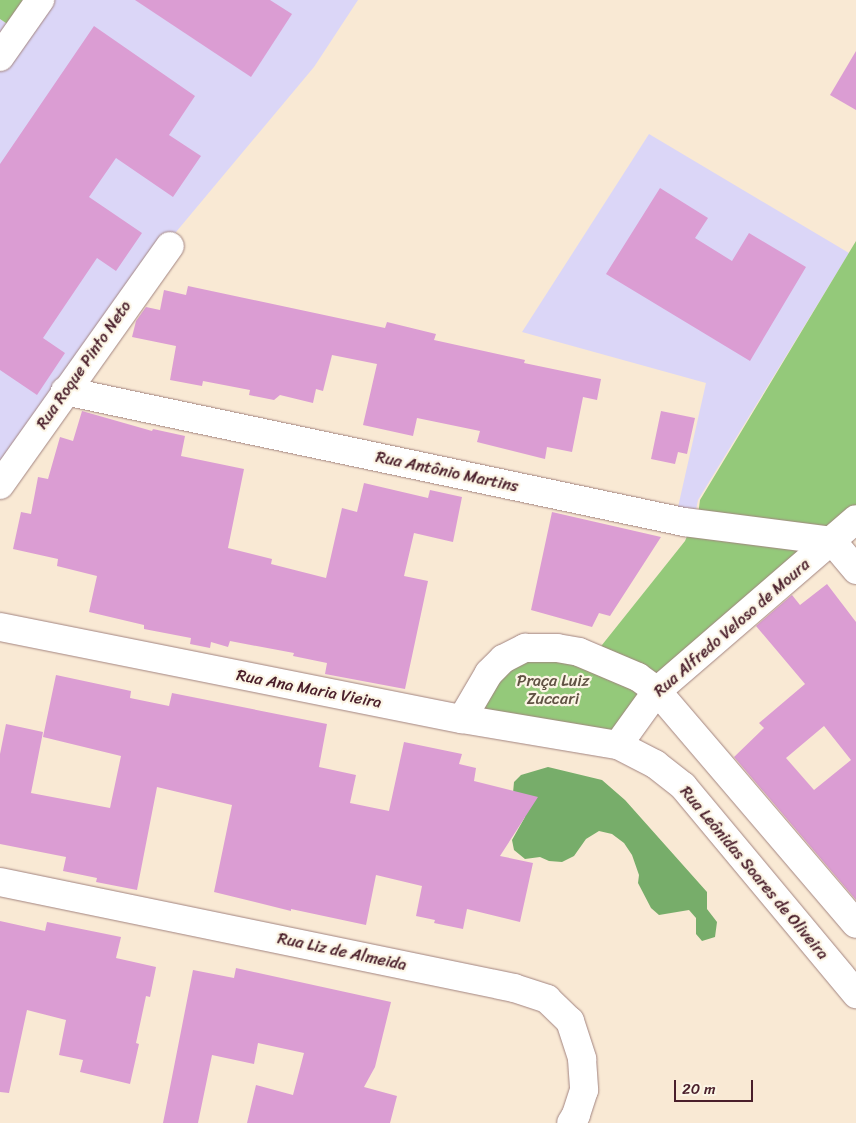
<!DOCTYPE html>
<meta charset="utf-8">
<style>
body{margin:0}
#map{position:relative;width:856px;height:1123px;overflow:hidden;background:#f9e9d4;font-family:Sriracha,sans-serif}
div>[style]{position:absolute}
.built>*{inset:0;background:#dbd6f7}
.green>*{inset:0;background:#94c97a}
.forest>*{inset:0;background:#77ad6a}
.building>*{inset:0;background:#db9dd3}
.roads{filter:drop-shadow(0 0 1px #a28480) drop-shadow(0 0 1px #a28480)}
.minor>*{height:28px;margin:-14px;padding:0 14px;transform-origin:14px;border-radius:14px;background:#fff}
.major>*{height:28px;margin:-14px;padding:0 14px;transform-origin:14px;border-radius:14px;background:#fff}
span{translate:-50% -50%;white-space:nowrap;text-align:center;line-height:1.15;-webkit-text-stroke:4.5px #fcf5e5;paint-order:stroke}
.street-label{font-size:16px;color:#4a1f2b}
.park-label{font-size:16px;color:#605243}
.scale{position:absolute;left:674px;top:1080px;width:79px;height:22px;box-sizing:border-box;border:2px solid #4a1f2b;border-top:0;padding-left:6px;font-size:15px;line-height:18px;white-space:nowrap;color:#4a1f2b;-webkit-text-stroke:4px #fcf5e5;paint-order:stroke}
</style>
<div id="map">
<div class="built">
<i style="clip-path:polygon(27px 0,358px 0,314px 67px,166px 244px,0 475px,0 19px,9px 25px)"></i>
<i style="clip-path:polygon(649px 134px,849px 253px,698px 500px,694px 520px,676px 516px,706px 383px,522px 332px)"></i>
</div>
<div class="green">
<i style="clip-path:polygon(0 0,27px 0,9px 25px,0 19px)"></i>
<i style="clip-path:polygon(856px 241px,856px 507px,656px 686px,594px 655px,685px 541px,694px 520px,697px 523px,700px 500px)"></i>
<i style="clip-path:polygon(539px 652px,647px 692px,615px 740px,471px 714px,490px 683px)"></i>
</div>
<div class="forest">
<i style="clip-path:polygon(548px 767px,602px 780px,625px 800px,707px 892px,707px 909px,717px 922px,715px 937px,702px 941px,696px 934px,696px 918px,689px 910px,659px 915px,651px 908px,638px 883px,639px 875px,632px 855px,624px 843px,612px 834px,599px 831px,586px 839px,574px 856px,562px 862px,549px 861px,540px 857px,525px 859px,514px 850px,512px 840px,525px 817px,513px 793px,514px 782px,521px 775px)"></i>
</div>
<div class="building">
<i style="clip-path:polygon(135px 0,270px 0,292px 14px,251px 77px)"></i>
<i style="clip-path:polygon(94px 26px,195px 96px,169px 135px,201px 156px,173px 197px,116px 158px,89px 197px,142px 233px,116px 271px,97px 258px,43px 338px,65px 353px,37px 395px,0 370px,0 164px)"></i>
<i style="clip-path:polygon(856px 51px,856px 110px,830px 95px)"></i>
<i style="clip-path:polygon(660px 188px,708px 218px,695px 238px,732px 261px,749px 233px,806px 267px,750px 361px,606px 274px)"></i>
<i style="clip-path:polygon(188px 286px,385px 328px,387px 322px,436px 334px,434px 340px,525px 360px,524px 363px,601px 379px,597px 400px,583px 397px,572px 452px,547px 447px,545px 459px,477px 442px,480px 431px,417px 418px,413px 436px,363px 425px,377px 364px,332px 355px,323px 391px,316px 389px,313px 403px,280px 395px,274px 400px,249px 395px,250px 390px,203px 381px,202px 386px,170px 380px,176px 346px,132px 337px,136px 321px,146px 307px,160px 310px,164px 290px,186px 295px)"></i>
<i style="clip-path:polygon(82px 411px,152px 431px,153px 429px,185px 436px,181px 456px,244px 469px,228px 548px,272px 559px,271px 564px,326px 578px,342px 508px,357px 512px,364px 483px,428px 498px,430px 490px,462px 497px,453px 542px,414px 533px,404px 576px,428px 581px,405px 689px,325px 674px,327px 663px,293px 656px,294px 653px,230px 641px,228px 647px,211px 642px,210px 648px,190px 644px,191px 638px,144px 629px,144px 625px,89px 612px,97px 576px,57px 566px,58px 559px,13px 549px,21px 512px,31px 514px,38px 477px,48px 479px,60px 437px,73px 441px)"></i>
<i style="clip-path:polygon(661px 411px,695px 418px,687px 454px,678px 452px,675px 464px,651px 459px)"></i>
<i style="clip-path:polygon(552px 512px,661px 537px,610px 616px,599px 613px,592px 627px,531px 610px)"></i>
<i style="clip-path:polygon(evenodd,827px 584px,856px 622px,856px 900px,734px 757px,764px 728px,759px 723px,805px 684px,756px 626px,792px 595px,800px 605px,827px 584px,824px 726px,851px 760px,814px 790px,786px 758px,824px 726px)"></i>
<i style="clip-path:polygon(56px 675px,131px 691px,130px 698px,169px 706px,172px 693px,327px 724px,319px 767px,356px 775px,350px 803px,389px 811px,404px 742px,462px 754px,459px 764px,476px 768px,474px 781px,538px 797px,500px 856px,533px 863px,520px 922px,467px 909px,463px 929px,434px 923px,435px 920px,416px 916px,422px 886px,376px 875px,366px 925px,291px 909px,291px 911px,214px 892px,232px 805px,157px 787px,137px 890px,96px 882px,97px 878px,63px 871px,66px 857px,0 844px,0 754px,6px 724px,43px 732px,31px 793px,110px 808px,121px 756px,43px 737px)"></i>
<i style="clip-path:polygon(0 921px,45px 931px,47px 922px,121px 937px,116px 958px,156px 967px,150px 997px,146px 996px,136px 1043px,139px 1044px,130px 1084px,80px 1072px,83px 1060px,59px 1055px,66px 1020px,27px 1010px,9px 1093px,0 1092px)"></i>
<i style="clip-path:polygon(236px 968px,391px 1002px,375px 1067px,364px 1087px,397px 1096px,390px 1123px,247px 1123px,256px 1085px,293px 1095px,304px 1053px,258px 1043px,254px 1064px,212px 1055px,198px 1123px,163px 1123px,193px 970px,234px 978px)"></i>
</div>
<div class="roads">
<div class="minor">
<i style="left:65px;top:391px;width:633px;rotate:11.95deg"></i>
<i style="left:684px;top:522px;width:149px;rotate:7.3deg"></i>
<i style="left:832px;top:541px;width:38px;rotate:50deg"></i>
<i style="left:0;top:485px;width:293px;rotate:-54.6deg"></i>
<i style="left:0;top:627px;width:471px;rotate:11.3deg"></i>
<i style="left:462px;top:719px;width:158px;rotate:9.5deg"></i>
<i style="left:618px;top:745px;width:42px;rotate:27.2deg"></i>
<i style="left:655px;top:764px;width:36px;rotate:38deg"></i>
<i style="left:683px;top:786px;width:271px;rotate:50.2deg"></i>
<i style="left:462px;top:719px;width:53px;rotate:-59.6deg"></i>
<i style="left:489px;top:673px;width:20px;rotate:-45deg"></i>
<i style="left:503px;top:659px;width:25px;rotate:-27deg"></i>
<i style="left:525px;top:648px;width:32px"></i>
<i style="left:557px;top:648px;width:22px;rotate:10deg"></i>
<i style="left:579px;top:652px;width:64px;rotate:23deg"></i>
<i style="left:638px;top:677px;width:24px;rotate:36deg"></i>
<i style="left:657px;top:691px;width:306px;rotate:49.5deg"></i>
<i style="left:618px;top:745px;width:67px;rotate:-54.2deg"></i>
<i style="left:657px;top:691px;width:263px;rotate:-40.8deg"></i>
<i style="left:0;top:882px;width:525px;rotate:11.65deg"></i>
<i style="left:514px;top:988px;width:35px;rotate:18deg"></i>
<i style="left:547px;top:999px;width:32px;rotate:44deg"></i>
<i style="left:570px;top:1021px;width:40px;rotate:72deg"></i>
<i style="left:582px;top:1059px;width:31px;rotate:86deg"></i>
<i style="left:584px;top:1090px;width:26px;rotate:108deg"></i>
<i style="left:576px;top:1115px;width:9px;rotate:122deg"></i>
</div>
<div class="major">
<i style="left:0;top:57px;width:70px;rotate:-54.9deg"></i>
</div>
</div>
<div class="street-label">
<span style="left:84px;top:365px;rotate:-55deg">Rua Roque Pinto Neto</span>
<span style="left:447px;top:472px;rotate:12deg">Rua Antônio Martins</span>
<span style="left:732px;top:628px;rotate:-41deg">Rua Alfredo Veloso de Moura</span>
<span style="left:309px;top:689px;rotate:11deg">Rua Ana Maria Vieira</span>
<span style="left:754px;top:873px;rotate:50deg">Rua Leônidas Soares de Oliveira</span>
<span style="left:342px;top:952px;rotate:12deg">Rua Liz de Almeida</span>
</div>
<div class="park-label">
<span style="left:553px;top:690px">Praça Luiz<br>Zuccari</span>
</div>
<div class="scale">20 m</div>
</div>
